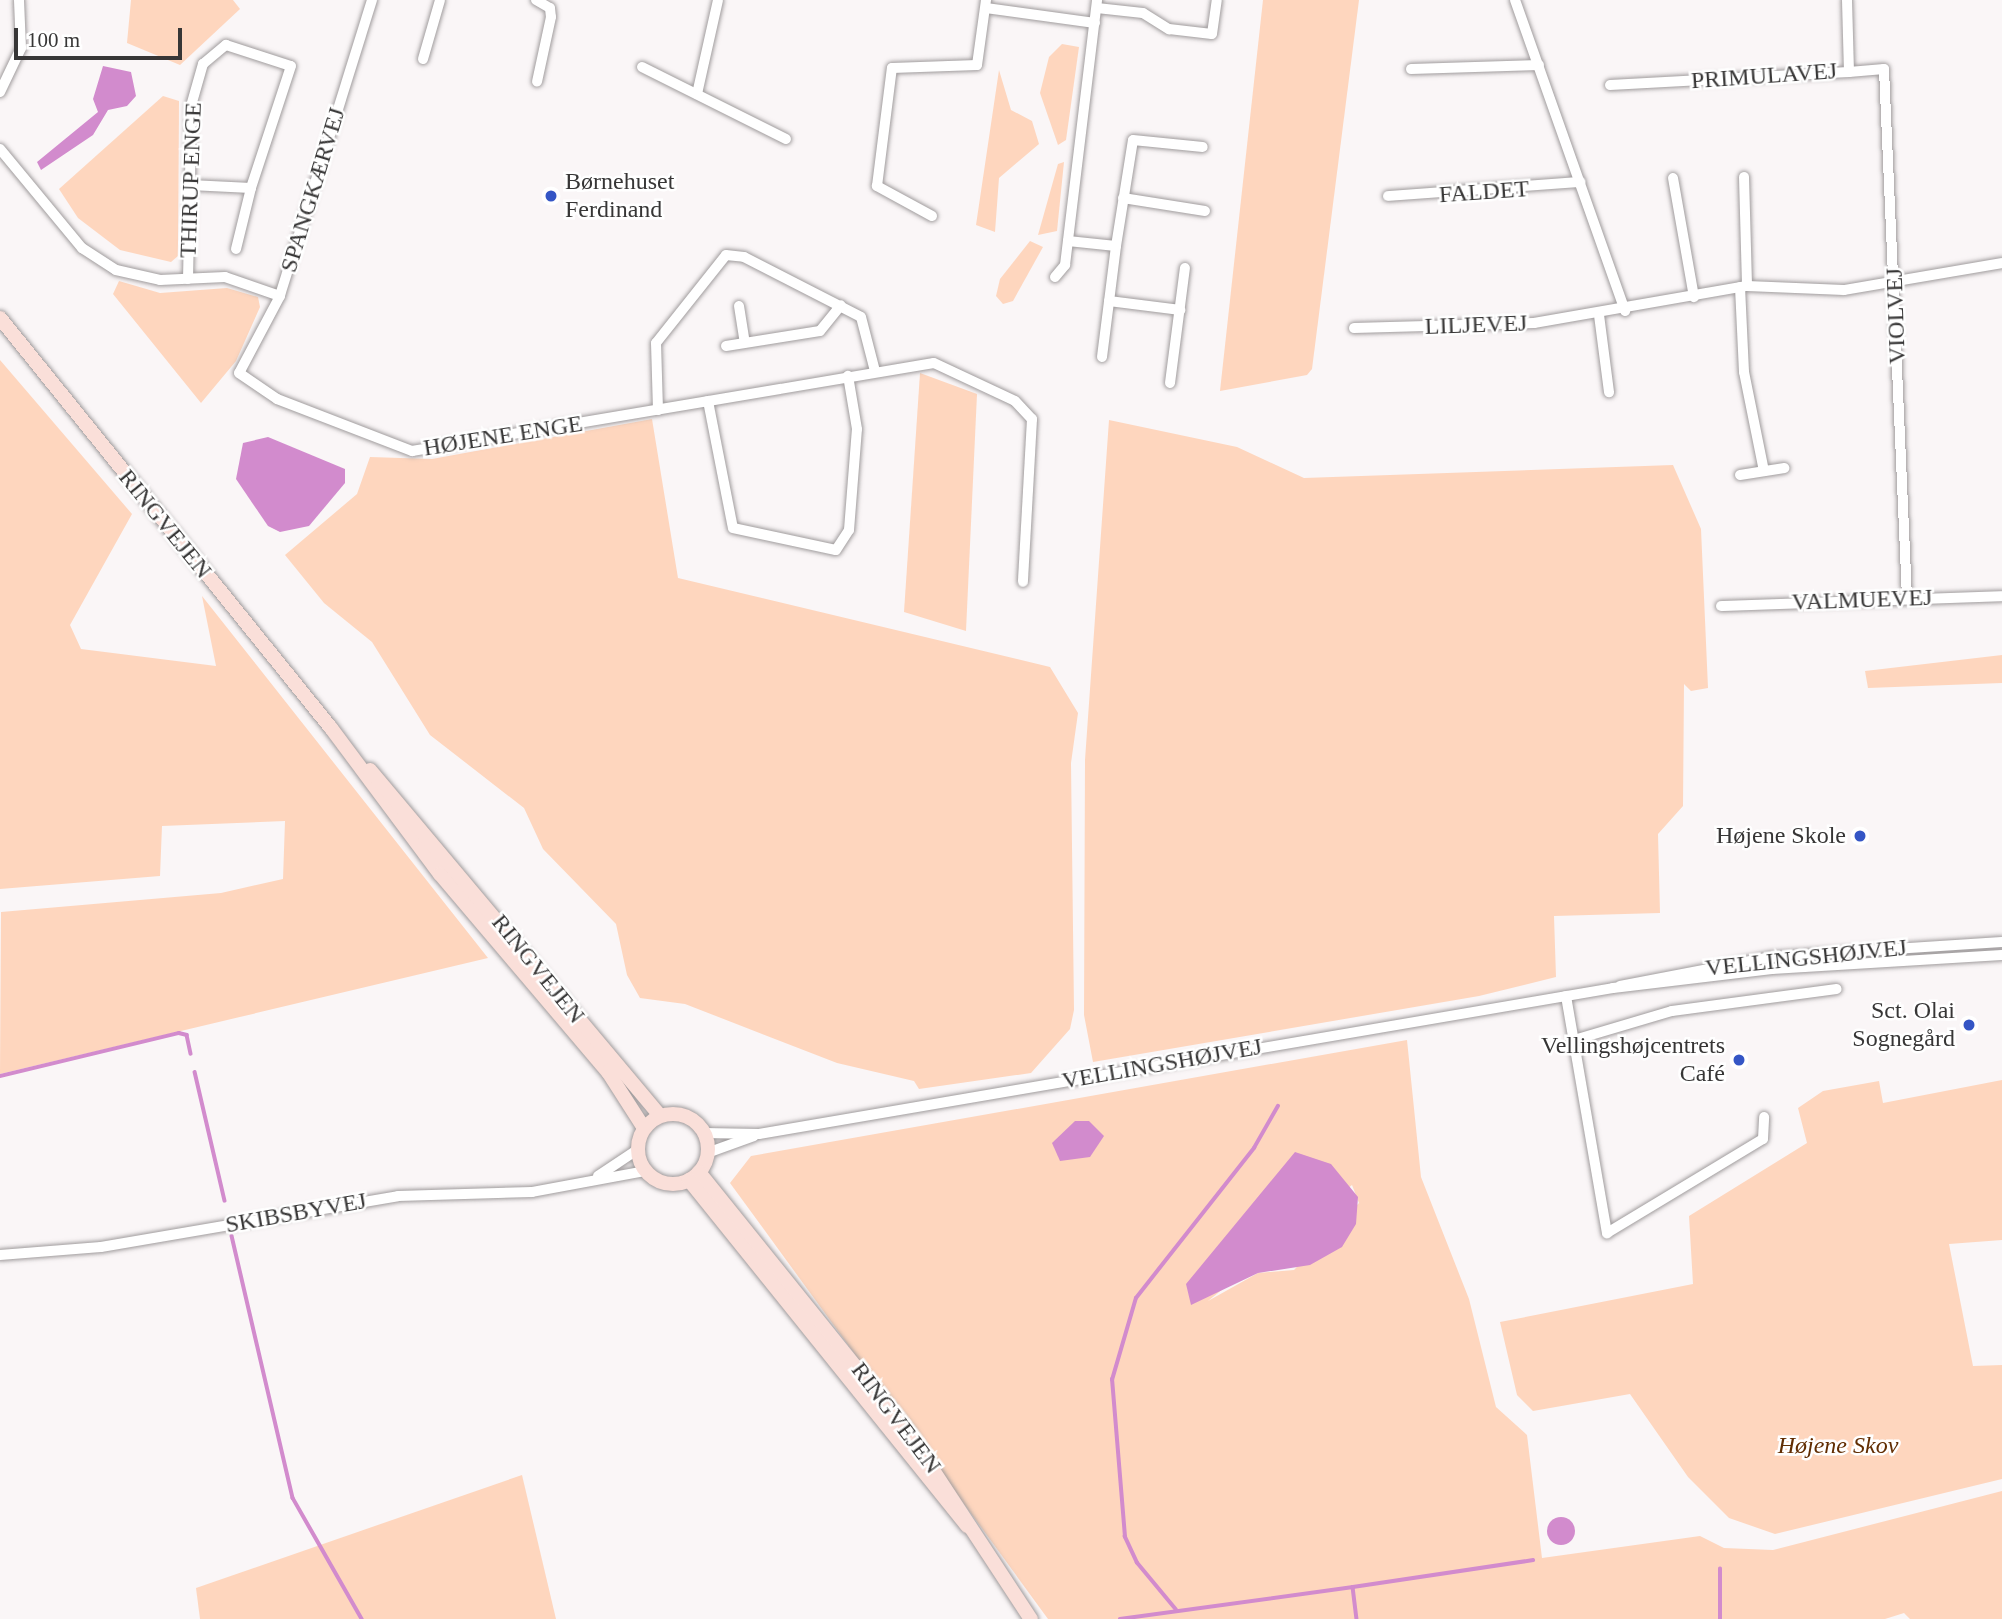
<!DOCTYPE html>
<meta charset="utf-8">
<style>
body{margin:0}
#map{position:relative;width:2002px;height:1619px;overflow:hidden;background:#faf6f7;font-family:Georgia,serif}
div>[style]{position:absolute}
.green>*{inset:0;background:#fed6be}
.water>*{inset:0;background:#d28bcd}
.round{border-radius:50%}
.stream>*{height:3.5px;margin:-1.75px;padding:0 1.75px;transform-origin:1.75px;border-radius:1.75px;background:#d28bcd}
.roads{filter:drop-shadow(0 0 2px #a09c9d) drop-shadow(0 0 2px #a09c9d)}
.minor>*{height:10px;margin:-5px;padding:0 5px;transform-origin:5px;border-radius:5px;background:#fff}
.major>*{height:14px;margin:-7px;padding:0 7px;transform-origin:7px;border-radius:7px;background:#fadfd9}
.major>.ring{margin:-7px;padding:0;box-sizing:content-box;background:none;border:14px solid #fadfd9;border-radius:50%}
.dots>*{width:19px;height:19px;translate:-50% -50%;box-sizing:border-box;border:4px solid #fff;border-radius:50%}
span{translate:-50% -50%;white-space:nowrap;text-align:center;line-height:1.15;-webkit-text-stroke:5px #fff;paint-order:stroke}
.street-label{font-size:24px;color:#373636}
.poi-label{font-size:24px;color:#373636}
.left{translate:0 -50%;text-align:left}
.right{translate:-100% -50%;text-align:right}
.park-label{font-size:24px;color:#612d02;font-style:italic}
.scale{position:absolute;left:14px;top:28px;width:168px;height:32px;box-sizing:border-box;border:4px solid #373636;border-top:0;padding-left:9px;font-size:21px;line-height:24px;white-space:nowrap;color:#373636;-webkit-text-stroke:5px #fff;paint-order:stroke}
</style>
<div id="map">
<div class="green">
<i style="clip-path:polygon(131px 0,233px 0,240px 9px,180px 65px,127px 43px)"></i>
<i style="clip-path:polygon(1263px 0,1359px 0,1312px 369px,1307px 375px,1220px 391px)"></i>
<i style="clip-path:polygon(1062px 44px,1079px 47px,1066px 140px,1058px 145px,1040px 93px,1049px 57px)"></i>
<i style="clip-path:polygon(999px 70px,1011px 110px,1032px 121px,1039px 144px,999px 178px,995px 232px,976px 225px)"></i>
<i style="clip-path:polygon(163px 96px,179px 101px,178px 256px,171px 262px,120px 250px,78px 218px,59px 189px)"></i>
<i style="clip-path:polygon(1064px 162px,1057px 231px,1038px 235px,1058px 164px)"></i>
<i style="clip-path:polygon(1030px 241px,1043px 247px,1013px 301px,1003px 304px,996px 296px,1000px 279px)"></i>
<i style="clip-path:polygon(119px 281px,160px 293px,227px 288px,258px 297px,260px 307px,236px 361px,201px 403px,113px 294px)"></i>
<i style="clip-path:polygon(0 360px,132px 514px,70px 625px,81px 649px,216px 666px,202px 596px,488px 958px,0 1074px,1px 912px,221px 893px,283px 879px,285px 821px,162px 826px,160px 876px,0 889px)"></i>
<i style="clip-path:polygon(920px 373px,977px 394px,966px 631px,904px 612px)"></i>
<i style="clip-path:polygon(652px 419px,678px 578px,1050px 667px,1078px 713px,1071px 763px,1074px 1010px,1070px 1029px,1031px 1073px,919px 1089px,914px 1081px,837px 1063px,685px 1004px,640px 998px,627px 975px,616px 924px,543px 849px,524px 808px,430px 735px,372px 642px,324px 603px,285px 555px,357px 494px,370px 457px,432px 459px)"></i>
<i style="clip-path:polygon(1109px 420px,1237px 447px,1304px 478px,1673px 465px,1701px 529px,1708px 688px,1691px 691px,1684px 684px,1683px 806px,1658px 834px,1660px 913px,1554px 916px,1556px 977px,1479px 996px,1093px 1062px,1084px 1015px,1085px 760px)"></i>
<i style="clip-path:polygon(2002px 655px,2002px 683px,1868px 688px,1865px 671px)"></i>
<i style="clip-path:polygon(evenodd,1407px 1040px,1421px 1177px,1469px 1299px,1496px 1407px,1527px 1435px,1542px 1558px,1700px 1536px,1724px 1548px,1773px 1550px,2002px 1491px,2002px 1619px,1910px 1619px,1904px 1613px,1885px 1619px,1048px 1619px,730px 1183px,751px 1156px,1407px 1040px,1352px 1185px,1359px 1203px,1294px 1270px,1258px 1273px,1208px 1301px,1352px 1185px)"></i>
<i style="clip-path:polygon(2002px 1080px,2002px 1240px,1949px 1244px,1973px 1366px,2002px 1365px,2002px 1479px,1775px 1534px,1729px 1518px,1688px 1477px,1630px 1394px,1533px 1411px,1517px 1395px,1500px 1322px,1693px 1284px,1689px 1216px,1807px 1143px,1798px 1108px,1823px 1091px,1879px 1081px,1883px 1103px)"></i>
<i style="clip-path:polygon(522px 1475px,556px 1619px,200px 1619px,196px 1588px)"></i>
</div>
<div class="water">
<i style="clip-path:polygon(103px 66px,131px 72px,136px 96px,127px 106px,108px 110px,93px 135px,41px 170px,37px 162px,98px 112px,93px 99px)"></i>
<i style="clip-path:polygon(268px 437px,345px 469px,345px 483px,309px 526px,280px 532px,268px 526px,236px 479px,243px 443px)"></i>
<i style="clip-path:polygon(1075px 1121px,1089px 1121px,1104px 1136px,1090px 1157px,1060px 1161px,1052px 1143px)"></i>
<i style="clip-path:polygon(1295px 1152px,1331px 1164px,1358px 1197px,1356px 1224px,1342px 1247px,1310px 1265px,1258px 1273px,1191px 1305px,1186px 1284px)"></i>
<i class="round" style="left:1547px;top:1517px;width:28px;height:28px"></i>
</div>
<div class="stream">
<i style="left:195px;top:1072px;width:132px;rotate:76.9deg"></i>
<i style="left:0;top:1076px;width:184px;rotate:-13.5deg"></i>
<i style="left:179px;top:1033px;width:8px;rotate:14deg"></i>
<i style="left:187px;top:1035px;width:19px;rotate:78deg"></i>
<i style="left:232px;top:1236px;width:269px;rotate:76.9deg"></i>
<i style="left:293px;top:1498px;width:139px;rotate:60.3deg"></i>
<i style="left:1353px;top:1587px;width:182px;rotate:-8.5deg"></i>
<i style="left:1176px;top:1610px;width:61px;rotate:-129.7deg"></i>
<i style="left:1137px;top:1563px;width:29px;rotate:-115deg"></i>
<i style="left:1125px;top:1537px;width:158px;rotate:-94.7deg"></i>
<i style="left:1112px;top:1380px;width:85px;rotate:-73.7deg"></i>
<i style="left:1136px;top:1298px;width:191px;rotate:-51.8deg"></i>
<i style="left:1254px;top:1148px;width:48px;rotate:-60.3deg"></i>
<i style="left:1120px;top:1619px;width:235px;rotate:-7.8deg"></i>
<i style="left:1353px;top:1587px;width:32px;rotate:83deg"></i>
<i style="left:1720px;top:1619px;width:50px;rotate:-90deg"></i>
</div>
<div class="roads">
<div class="minor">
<i style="left:372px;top:0;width:310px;rotate:107.3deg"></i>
<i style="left:280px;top:296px;width:87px;rotate:118deg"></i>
<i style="left:239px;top:373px;width:46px;rotate:34.4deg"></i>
<i style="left:277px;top:399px;width:145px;rotate:21.1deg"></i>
<i style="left:412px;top:451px;width:529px;rotate:-9.57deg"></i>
<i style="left:934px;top:363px;width:89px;rotate:25.1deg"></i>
<i style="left:1015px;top:401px;width:25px;rotate:47deg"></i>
<i style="left:1032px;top:419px;width:163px;rotate:93.2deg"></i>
<i style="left:536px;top:0;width:16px;rotate:30deg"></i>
<i style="left:550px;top:8px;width:9px;rotate:84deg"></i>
<i style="left:551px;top:17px;width:66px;rotate:102.2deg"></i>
<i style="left:1515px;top:0;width:330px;rotate:70.5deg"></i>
<i style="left:986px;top:8px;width:110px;rotate:7.8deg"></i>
<i style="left:1097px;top:8px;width:46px;rotate:6.2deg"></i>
<i style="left:1143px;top:13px;width:31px;rotate:32deg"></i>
<i style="left:1169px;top:29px;width:43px;rotate:6.6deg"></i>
<i style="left:1212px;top:34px;width:34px;rotate:-82deg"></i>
<i style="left:423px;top:59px;width:61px;rotate:-73.9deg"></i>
<i style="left:642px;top:67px;width:161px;rotate:26.6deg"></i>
<i style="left:1411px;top:69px;width:128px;rotate:-1.8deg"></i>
<i style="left:1849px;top:72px;width:35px;rotate:-5deg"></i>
<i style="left:1884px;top:69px;width:529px;rotate:87.51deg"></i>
<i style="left:1610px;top:85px;width:239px;rotate:-3.1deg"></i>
<i style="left:1849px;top:72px;width:72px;rotate:-91.6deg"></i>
<i style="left:0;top:92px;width:49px;rotate:-64.5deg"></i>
<i style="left:21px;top:48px;width:48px;rotate:-92.4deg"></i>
<i style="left:697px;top:94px;width:96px;rotate:-77.4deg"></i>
<i style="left:0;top:149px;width:129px;rotate:50.4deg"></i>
<i style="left:82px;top:248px;width:40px;rotate:32.9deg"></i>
<i style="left:116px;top:270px;width:45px;rotate:12.8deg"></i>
<i style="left:160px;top:280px;width:65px;rotate:-2.6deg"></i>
<i style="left:225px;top:277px;width:58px;rotate:19.1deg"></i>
<i style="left:1744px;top:177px;width:109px;rotate:88.4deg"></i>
<i style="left:1673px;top:178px;width:121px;rotate:80deg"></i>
<i style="left:1388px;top:196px;width:193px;rotate:-4.2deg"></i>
<i style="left:1123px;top:198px;width:83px;rotate:9deg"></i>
<i style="left:932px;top:216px;width:63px;rotate:-151.4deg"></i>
<i style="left:877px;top:186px;width:119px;rotate:-82.8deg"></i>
<i style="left:892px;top:68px;width:85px;rotate:-2deg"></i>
<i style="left:977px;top:65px;width:66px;rotate:-82.1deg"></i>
<i style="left:1068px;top:241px;width:48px;rotate:5.9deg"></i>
<i style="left:1116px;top:246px;width:107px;rotate:-80.9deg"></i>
<i style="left:1133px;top:140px;width:70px;rotate:5.7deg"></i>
<i style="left:236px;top:249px;width:63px;rotate:-76.2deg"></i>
<i style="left:1055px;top:277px;width:16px;rotate:-50deg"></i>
<i style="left:1065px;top:265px;width:267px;rotate:-83.1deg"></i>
<i style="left:188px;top:279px;width:94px;rotate:-88.8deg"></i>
<i style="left:190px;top:185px;width:79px;rotate:-89.3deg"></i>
<i style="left:191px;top:106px;width:44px;rotate:-74.1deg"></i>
<i style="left:203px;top:64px;width:30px;rotate:-40deg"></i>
<i style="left:226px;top:45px;width:68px;rotate:17.9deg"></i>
<i style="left:291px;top:66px;width:128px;rotate:108.2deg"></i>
<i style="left:251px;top:188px;width:61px;rotate:-177.2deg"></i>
<i style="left:1740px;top:287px;width:85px;rotate:87.3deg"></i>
<i style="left:1744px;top:372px;width:101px;rotate:78.6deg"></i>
<i style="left:1109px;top:301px;width:72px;rotate:7.2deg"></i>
<i style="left:739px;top:306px;width:37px;rotate:81deg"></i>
<i style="left:1599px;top:315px;width:78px;rotate:82.6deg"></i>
<i style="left:1354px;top:328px;width:180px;rotate:-1.6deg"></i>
<i style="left:1534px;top:323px;width:216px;rotate:-9.9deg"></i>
<i style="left:1747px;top:286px;width:97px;rotate:2.4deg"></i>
<i style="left:1844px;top:290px;width:160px;rotate:-9.7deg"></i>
<i style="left:726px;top:346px;width:95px;rotate:-9.1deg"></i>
<i style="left:820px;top:331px;width:33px;rotate:-51deg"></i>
<i style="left:1102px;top:357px;width:112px;rotate:-82.8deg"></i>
<i style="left:1170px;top:383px;width:116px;rotate:-82.6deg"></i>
<i style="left:708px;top:401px;width:129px;rotate:78.9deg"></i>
<i style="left:733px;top:528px;width:105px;rotate:12.1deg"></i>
<i style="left:836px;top:550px;width:24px;rotate:-57deg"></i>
<i style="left:849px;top:530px;width:101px;rotate:-85.5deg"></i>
<i style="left:857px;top:429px;width:54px;rotate:-99.6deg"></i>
<i style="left:658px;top:410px;width:67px;rotate:-91.7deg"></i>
<i style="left:656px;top:343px;width:112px;rotate:-51.5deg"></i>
<i style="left:726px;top:255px;width:18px;rotate:6deg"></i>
<i style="left:744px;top:257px;width:131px;rotate:27.1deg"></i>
<i style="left:861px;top:317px;width:56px;rotate:75.5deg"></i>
<i style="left:1740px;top:475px;width:45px;rotate:-9deg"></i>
<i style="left:1721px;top:606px;width:281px;rotate:-2deg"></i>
<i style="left:1620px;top:986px;width:154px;rotate:-10.9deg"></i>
<i style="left:1771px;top:957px;width:231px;rotate:-3.7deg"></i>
<i style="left:1566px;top:996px;width:241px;rotate:80.2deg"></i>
<i style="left:1607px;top:1233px;width:182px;rotate:-31.1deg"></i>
<i style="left:1763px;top:1139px;width:22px;rotate:-87deg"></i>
<i style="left:1574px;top:1040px;width:102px;rotate:-16.5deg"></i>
<i style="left:1672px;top:1011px;width:166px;rotate:-7.6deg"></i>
<i style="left:704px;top:1133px;width:55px;rotate:1deg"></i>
<i style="left:759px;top:1134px;width:866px;rotate:-9.7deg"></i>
<i style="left:1613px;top:988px;width:160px;rotate:-6.8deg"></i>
<i style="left:1772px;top:969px;width:230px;rotate:-3.5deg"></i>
<i style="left:707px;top:1153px;width:50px;rotate:-19.9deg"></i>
<i style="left:598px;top:1176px;width:47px;rotate:-33.7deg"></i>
<i style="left:0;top:1255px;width:101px;rotate:-4.5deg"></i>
<i style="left:101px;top:1247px;width:301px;rotate:-9.7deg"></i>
<i style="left:398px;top:1196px;width:134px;rotate:-1.7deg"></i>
<i style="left:532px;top:1192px;width:115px;rotate:-10.5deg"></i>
</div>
<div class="major">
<i style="left:0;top:318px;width:527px;rotate:51.09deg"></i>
<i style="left:331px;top:728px;width:182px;rotate:53.3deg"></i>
<i style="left:440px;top:874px;width:260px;rotate:49.7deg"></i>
<i style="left:608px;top:1072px;width:67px;rotate:57.3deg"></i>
<i style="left:370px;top:770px;width:451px;rotate:50deg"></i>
<i class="ring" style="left:638px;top:1114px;width:56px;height:56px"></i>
<i style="left:699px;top:1172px;width:334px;rotate:51.2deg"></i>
<i style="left:908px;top:1432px;width:224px;rotate:56.7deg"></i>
<i style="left:689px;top:1180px;width:444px;rotate:51.2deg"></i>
</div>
</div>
<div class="dots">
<i style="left:551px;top:196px;background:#3455c5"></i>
<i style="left:1860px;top:836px;background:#3455c5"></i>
<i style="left:1969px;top:1025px;background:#3455c5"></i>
<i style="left:1739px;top:1060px;background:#3455c5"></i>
</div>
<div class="street-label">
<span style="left:1764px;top:76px;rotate:-4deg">PRIMULAVEJ</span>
<span style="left:191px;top:180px;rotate:-88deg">THIRUP ENGE</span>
<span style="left:313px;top:190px;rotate:-73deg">SPANGKÆRVEJ</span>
<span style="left:1484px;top:192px;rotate:-4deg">FALDET</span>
<span style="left:1896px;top:316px;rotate:-92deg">VIOLVEJ</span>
<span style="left:1476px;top:325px;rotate:-2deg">LILJEVEJ</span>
<span style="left:503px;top:436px;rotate:-9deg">HØJENE ENGE</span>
<span style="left:165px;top:524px;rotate:51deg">RINGVEJEN</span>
<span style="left:1862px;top:600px;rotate:-2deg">VALMUEVEJ</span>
<span style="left:1806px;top:958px;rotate:-6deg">VELLINGSHØJVEJ</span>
<span style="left:538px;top:969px;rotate:51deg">RINGVEJEN</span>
<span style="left:1162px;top:1064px;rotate:-10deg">VELLINGSHØJVEJ</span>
<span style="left:296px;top:1213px;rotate:-10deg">SKIBSBYVEJ</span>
<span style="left:896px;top:1418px;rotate:53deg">RINGVEJEN</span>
</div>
<div class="poi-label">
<span class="left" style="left:565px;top:196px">Børnehuset<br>Ferdinand</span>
<span class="right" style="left:1846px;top:836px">Højene Skole</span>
<span class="right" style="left:1955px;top:1025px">Sct. Olai<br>Sognegård</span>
<span class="right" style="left:1725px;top:1060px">Vellingshøjcentrets<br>Café</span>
</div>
<div class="park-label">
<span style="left:1838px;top:1446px">Højene Skov</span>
</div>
<div class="scale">100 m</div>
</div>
